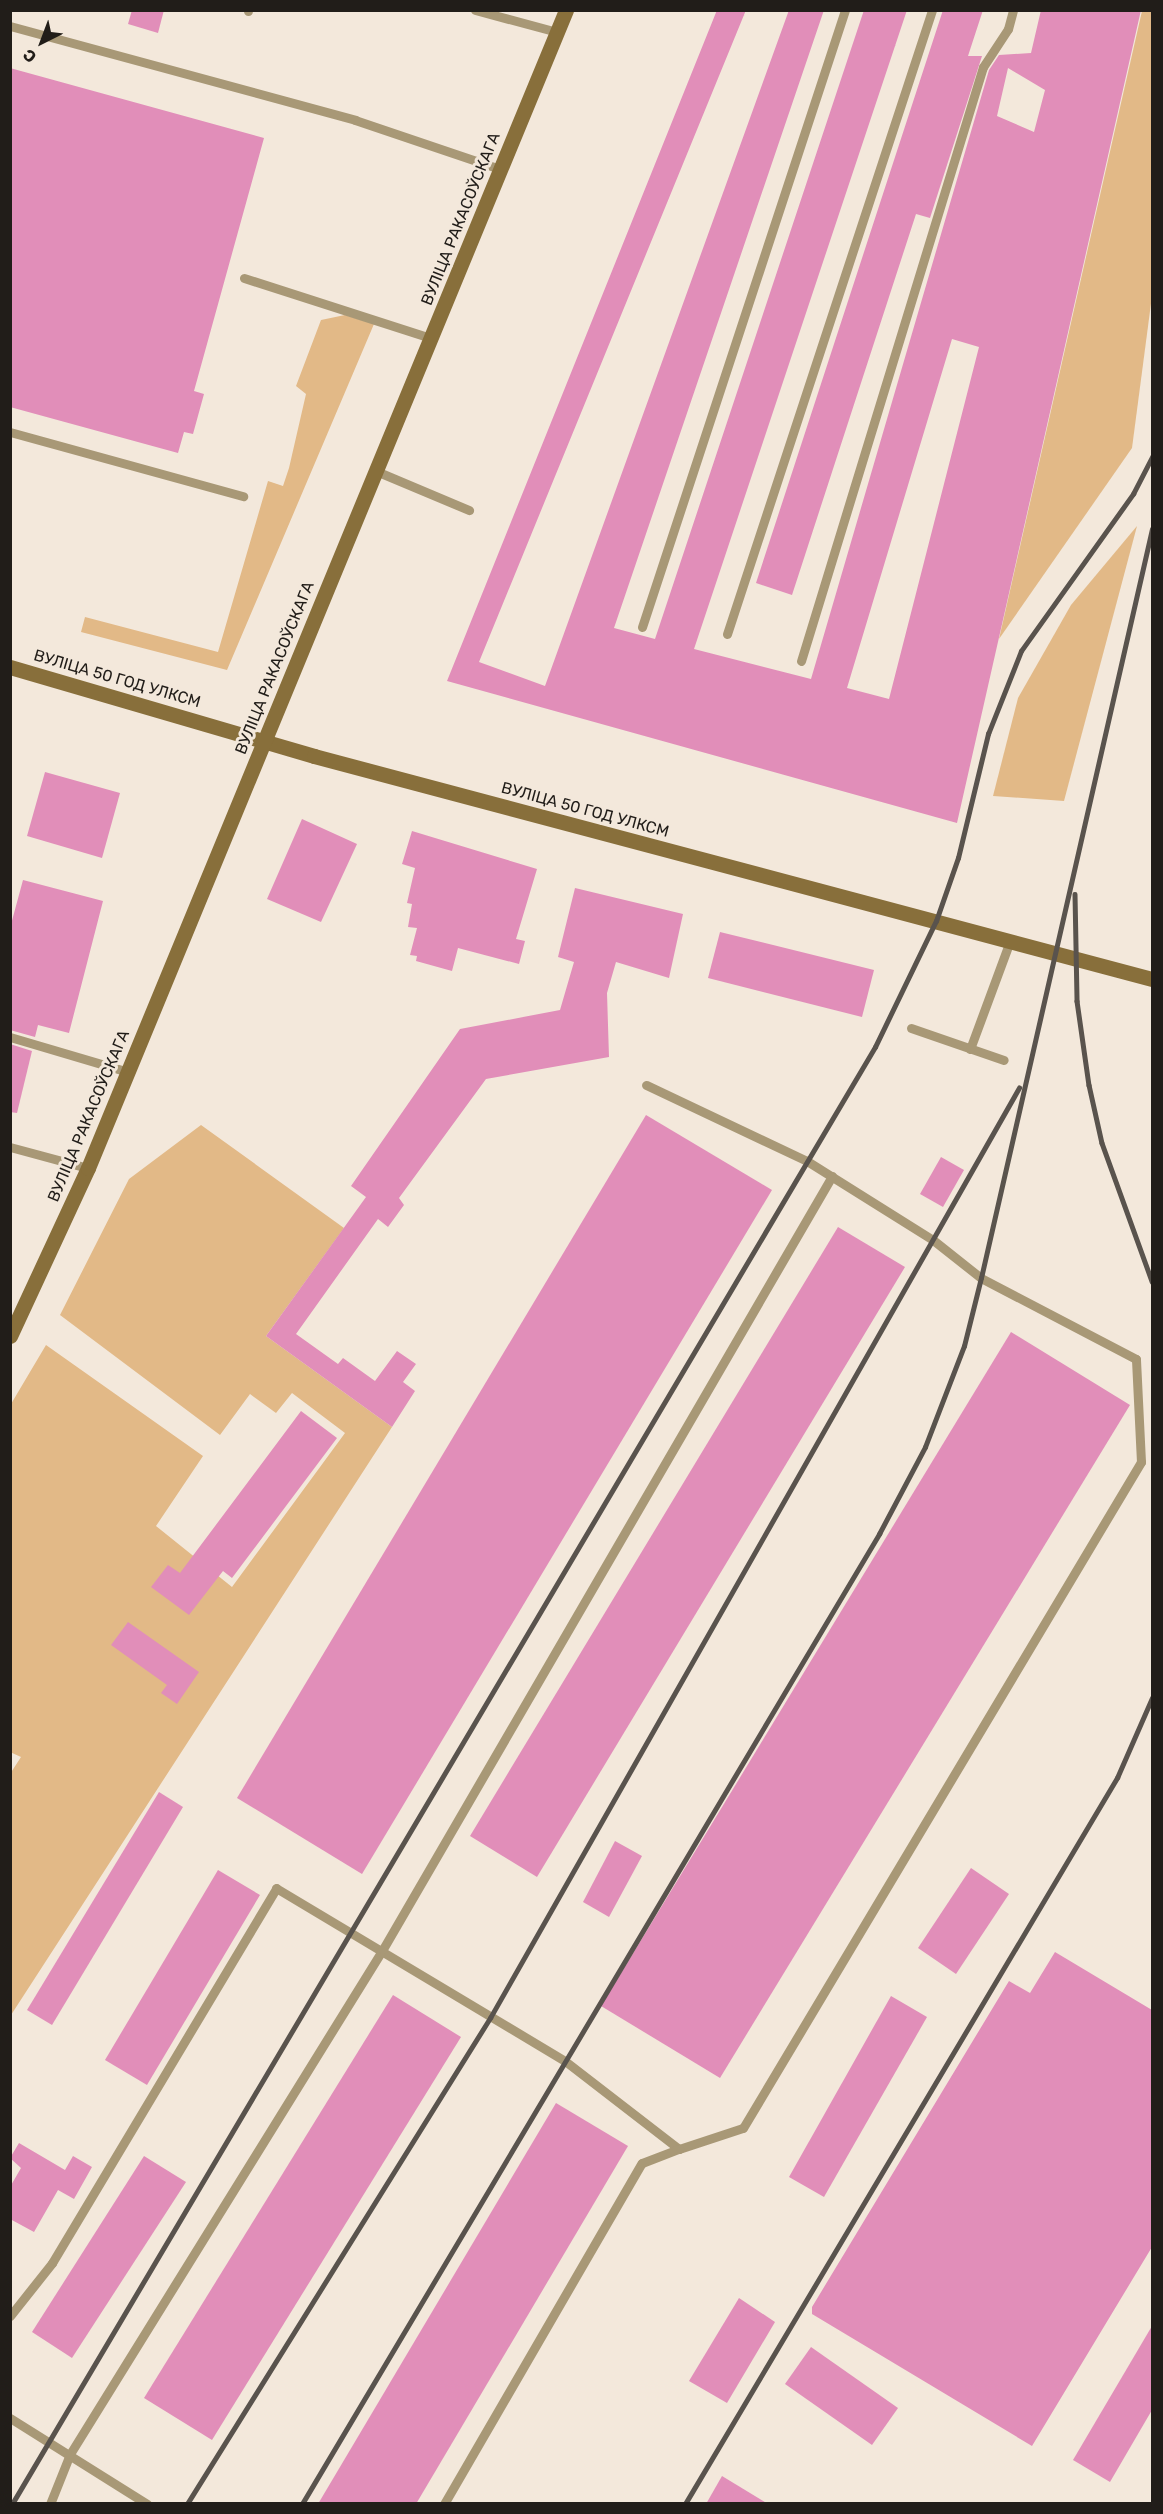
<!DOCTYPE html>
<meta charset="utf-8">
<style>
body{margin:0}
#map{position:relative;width:1163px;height:2514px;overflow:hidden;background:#f3e8db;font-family:Rubik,sans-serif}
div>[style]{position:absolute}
.green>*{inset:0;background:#e2b987}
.building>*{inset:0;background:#e18eb9}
.service>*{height:9px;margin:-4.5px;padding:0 4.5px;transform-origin:4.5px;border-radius:4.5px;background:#a89876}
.secondary>*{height:15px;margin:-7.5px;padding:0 7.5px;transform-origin:7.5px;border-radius:7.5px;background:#886f3b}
.rail>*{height:4.5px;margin:-2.25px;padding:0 2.25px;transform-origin:2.25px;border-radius:2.25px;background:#59534d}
span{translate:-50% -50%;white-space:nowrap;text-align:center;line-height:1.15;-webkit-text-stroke:6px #f3e8db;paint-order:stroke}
.street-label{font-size:16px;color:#211d19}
.frame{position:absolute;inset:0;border:12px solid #211d19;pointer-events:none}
.north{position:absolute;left:12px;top:12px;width:60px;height:60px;-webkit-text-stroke:4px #f3e8db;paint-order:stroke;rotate:222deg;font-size:16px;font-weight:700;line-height:24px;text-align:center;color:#211d19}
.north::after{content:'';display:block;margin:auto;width:21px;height:27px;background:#211d19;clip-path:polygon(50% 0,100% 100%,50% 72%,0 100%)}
</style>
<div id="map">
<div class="green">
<i style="clip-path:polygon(1142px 11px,1152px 11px,1152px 296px,1132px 448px,999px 639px)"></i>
<i style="clip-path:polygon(345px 315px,374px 324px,227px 670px,81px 632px,85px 617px,218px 652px,268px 481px,283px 486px,289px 468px,306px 394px,296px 386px,321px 320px)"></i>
<i style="clip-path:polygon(1137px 526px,1064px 801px,993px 796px,1018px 698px,1071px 605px)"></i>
<i style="clip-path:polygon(201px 1125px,344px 1228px,266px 1336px,392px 1427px,11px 2015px,10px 1774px,21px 1757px,10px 1752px,11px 1404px,46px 1345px,203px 1456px,156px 1526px,232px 1587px,345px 1433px,292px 1393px,276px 1413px,250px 1394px,220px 1435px,60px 1315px,129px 1179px)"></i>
</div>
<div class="building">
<i style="clip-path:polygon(132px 10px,164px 10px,158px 33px,128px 24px)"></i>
<i style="clip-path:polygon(evenodd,717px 10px,746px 10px,479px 662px,545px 686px,789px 10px,824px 10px,614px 628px,655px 639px,864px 10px,907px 10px,694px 649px,811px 679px,989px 70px,999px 55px,1031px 53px,1041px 10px,1141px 10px,957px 823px,447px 681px,717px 10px,1008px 68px,1045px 90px,1034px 132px,997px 116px,1008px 68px,717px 10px,952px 339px,979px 347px,889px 699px,847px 688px,952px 339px)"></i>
<i style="clip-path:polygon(943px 10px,983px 10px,968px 56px,982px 56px,930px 218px,916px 214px,792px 595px,756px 583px)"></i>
<i style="clip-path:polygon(10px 68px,264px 138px,194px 391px,204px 394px,193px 434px,184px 432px,178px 453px,10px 407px)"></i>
<i style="clip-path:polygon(45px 772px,120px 793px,102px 858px,27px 836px)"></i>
<i style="clip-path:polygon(302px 819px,357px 844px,321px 922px,267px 899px)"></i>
<i style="clip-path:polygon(412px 831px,537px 869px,516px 939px,525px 941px,519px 964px,458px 948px,452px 971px,416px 961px,417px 956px,410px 955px,417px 928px,408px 927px,412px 904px,407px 903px,415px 868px,402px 864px)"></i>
<i style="clip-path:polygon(23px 880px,103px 901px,69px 1033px,38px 1025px,35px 1037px,10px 1030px,10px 928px)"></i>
<i style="clip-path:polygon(575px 888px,683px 914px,669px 978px,616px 962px,607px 993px,609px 1057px,486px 1079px,399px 1198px,404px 1205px,388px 1227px,378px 1219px,296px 1334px,338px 1364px,343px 1358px,375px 1381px,397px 1351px,416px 1364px,403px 1382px,415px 1391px,392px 1427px,266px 1336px,366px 1197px,351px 1186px,460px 1029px,560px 1010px,574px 962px,558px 957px)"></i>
<i style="clip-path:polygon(720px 932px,874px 970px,862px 1017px,708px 978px)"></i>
<i style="clip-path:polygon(10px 1044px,32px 1051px,17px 1113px,10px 1112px)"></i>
<i style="clip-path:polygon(646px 1115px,772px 1190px,362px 1874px,237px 1798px)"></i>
<i style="clip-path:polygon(941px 1157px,964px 1170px,943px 1207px,920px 1194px)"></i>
<i style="clip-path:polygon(838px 1227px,905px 1267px,537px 1877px,470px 1836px)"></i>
<i style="clip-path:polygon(1011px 1332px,1130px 1405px,720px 2078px,601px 2006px)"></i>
<i style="clip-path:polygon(301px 1411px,337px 1438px,232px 1578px,223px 1571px,189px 1615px,151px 1587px,168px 1565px,180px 1573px)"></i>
<i style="clip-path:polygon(128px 1622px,199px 1672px,177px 1704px,161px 1693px,167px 1685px,111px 1645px)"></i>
<i style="clip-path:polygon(159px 1792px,183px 1807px,52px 2025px,27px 2010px)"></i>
<i style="clip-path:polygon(615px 1841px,642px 1856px,609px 1917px,583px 1902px)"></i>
<i style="clip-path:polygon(971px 1868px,1009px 1894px,956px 1974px,918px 1948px)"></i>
<i style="clip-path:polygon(218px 1870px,260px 1895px,147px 2085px,105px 2060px)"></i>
<i style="clip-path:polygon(1055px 1952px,1152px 2010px,1152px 2247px,1032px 2446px,812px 2314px,812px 2307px,1009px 1981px,1030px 1993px)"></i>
<i style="clip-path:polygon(393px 1995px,461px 2037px,212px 2440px,144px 2398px)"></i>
<i style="clip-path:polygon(891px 1996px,927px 2017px,824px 2197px,789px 2177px)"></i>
<i style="clip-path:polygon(556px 2103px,628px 2146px,416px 2504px,318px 2504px)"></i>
<i style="clip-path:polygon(19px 2143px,65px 2170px,73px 2156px,92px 2167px,74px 2199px,58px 2190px,34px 2232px,10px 2219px,10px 2187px,21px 2168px,10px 2158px)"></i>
<i style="clip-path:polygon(144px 2156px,186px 2182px,72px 2358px,32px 2332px)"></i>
<i style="clip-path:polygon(739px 2298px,775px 2322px,727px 2403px,689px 2381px)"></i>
<i style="clip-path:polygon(1152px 2326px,1152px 2410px,1110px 2482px,1073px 2460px)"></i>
<i style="clip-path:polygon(811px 2347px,898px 2408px,872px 2445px,785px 2384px)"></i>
<i style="clip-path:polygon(722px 2476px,768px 2504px,706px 2504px)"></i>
</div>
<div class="service">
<i style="left:475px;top:10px;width:85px;rotate:15deg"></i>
<i style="left:248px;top:11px;width:1px;rotate:-90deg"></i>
<i style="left:10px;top:26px;width:358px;rotate:15.2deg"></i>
<i style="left:355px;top:120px;width:153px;rotate:18.7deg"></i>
<i style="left:244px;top:278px;width:196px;rotate:17.8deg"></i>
<i style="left:10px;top:432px;width:242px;rotate:15.4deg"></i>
<i style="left:376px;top:471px;width:101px;rotate:22.8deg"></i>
<i style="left:642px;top:627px;width:650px;rotate:-71.79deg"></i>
<i style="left:727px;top:634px;width:657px;rotate:-71.81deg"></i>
<i style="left:801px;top:661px;width:621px;rotate:-72.97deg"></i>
<i style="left:983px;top:67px;width:45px;rotate:-56.7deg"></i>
<i style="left:1008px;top:29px;width:20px;rotate:-75deg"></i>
<i style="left:911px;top:1028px;width:98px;rotate:19deg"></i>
<i style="left:10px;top:1037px;width:123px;rotate:16.5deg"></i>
<i style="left:970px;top:1049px;width:115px;rotate:-69.7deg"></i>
<i style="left:10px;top:1147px;width:81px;rotate:15.1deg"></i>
<i style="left:10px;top:2316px;width:68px;rotate:-51.6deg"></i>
<i style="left:52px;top:2263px;width:437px;rotate:-59.1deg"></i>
<i style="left:276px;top:1888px;width:337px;rotate:30.9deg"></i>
<i style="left:565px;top:2061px;width:144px;rotate:37.7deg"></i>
<i style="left:679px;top:2149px;width:67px;rotate:-18.2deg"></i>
<i style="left:743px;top:2128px;width:776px;rotate:-59.14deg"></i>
<i style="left:1141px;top:1462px;width:103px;rotate:-92.8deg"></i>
<i style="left:1136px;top:1359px;width:175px;rotate:-152.4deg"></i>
<i style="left:981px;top:1278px;width:61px;rotate:-141.6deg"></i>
<i style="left:933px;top:1240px;width:149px;rotate:-147.9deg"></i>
<i style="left:807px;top:1161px;width:178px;rotate:-154.7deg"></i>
<i style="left:10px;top:2418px;width:162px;rotate:32.1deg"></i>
<i style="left:50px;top:2504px;width:54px;rotate:-68.2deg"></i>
<i style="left:70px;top:2454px;width:594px;rotate:-58.21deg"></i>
<i style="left:383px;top:1949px;width:894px;rotate:-59.85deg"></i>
<i style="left:444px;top:2504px;width:394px;rotate:-59.9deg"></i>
<i style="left:642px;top:2163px;width:40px;rotate:-21deg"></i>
</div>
<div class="secondary">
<i style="left:10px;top:667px;width:317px;rotate:16.3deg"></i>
<i style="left:314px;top:756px;width:867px;rotate:14.9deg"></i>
<i style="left:10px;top:1336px;width:185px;rotate:-65.1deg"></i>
<i style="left:88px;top:1168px;width:1253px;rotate:-67.57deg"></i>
</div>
<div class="rail">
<i style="left:1075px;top:894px;width:107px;rotate:88.9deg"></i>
<i style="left:1077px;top:1001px;width:85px;rotate:81.9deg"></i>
<i style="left:1089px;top:1085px;width:59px;rotate:77.4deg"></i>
<i style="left:1102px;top:1143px;width:147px;rotate:70.1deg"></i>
<i style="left:12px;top:2504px;width:1693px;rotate:-59.36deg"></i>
<i style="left:875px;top:1047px;width:140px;rotate:-64.2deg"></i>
<i style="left:936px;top:921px;width:67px;rotate:-70.8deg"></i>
<i style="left:958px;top:858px;width:128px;rotate:-76.4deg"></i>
<i style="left:988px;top:734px;width:89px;rotate:-68.3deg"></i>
<i style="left:1021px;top:651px;width:193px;rotate:-54.5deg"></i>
<i style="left:1133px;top:494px;width:42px;rotate:-62.8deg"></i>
<i style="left:187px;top:2504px;width:573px;rotate:-58.06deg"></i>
<i style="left:490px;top:2018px;width:1070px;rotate:-60.37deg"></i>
<i style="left:302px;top:2504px;width:1129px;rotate:-59.25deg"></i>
<i style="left:879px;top:1534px;width:98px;rotate:-62.1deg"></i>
<i style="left:925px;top:1447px;width:108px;rotate:-68.9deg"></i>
<i style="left:964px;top:1346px;width:70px;rotate:-76deg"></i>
<i style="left:981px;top:1278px;width:768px;rotate:-77.14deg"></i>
<i style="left:685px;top:2504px;width:845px;rotate:-59.25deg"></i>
<i style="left:1117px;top:1778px;width:87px;rotate:-66.4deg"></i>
</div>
<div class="street-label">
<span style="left:461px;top:219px;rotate:-68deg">ВУЛІЦА РАКАСОЎСКАГА</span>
<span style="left:275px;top:668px;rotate:-68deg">ВУЛІЦА РАКАСОЎСКАГА</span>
<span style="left:117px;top:679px;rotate:16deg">ВУЛІЦА 50 ГОД УЛКСМ</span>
<span style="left:585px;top:810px;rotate:15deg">ВУЛІЦА 50 ГОД УЛКСМ</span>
<span style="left:89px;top:1116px;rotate:-67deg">ВУЛІЦА РАКАСОЎСКАГА</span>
</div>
<div class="frame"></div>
<div class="north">С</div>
</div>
